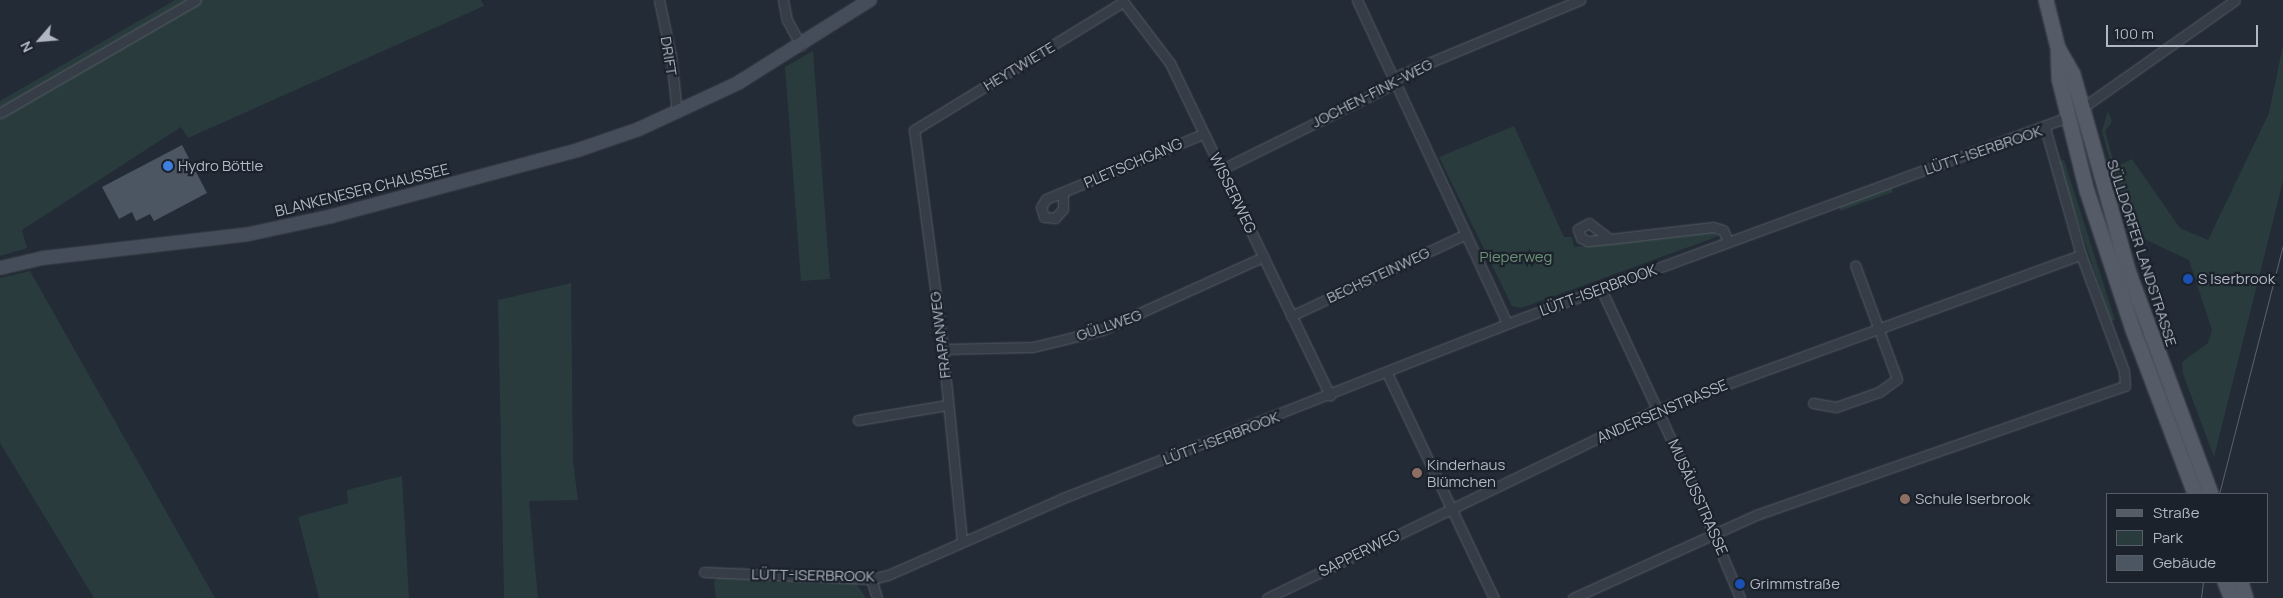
<!DOCTYPE html>
<meta charset="utf-8">
<style>
body{margin:0}
#map{position:relative;width:2283px;height:598px;overflow:hidden;background:#232b36;font-family:Manrope,sans-serif}
div>[style]{position:absolute}
.green>*{inset:0;background:#293b3c}
.building>*{inset:0;background:#4c5562}
.roads{filter:drop-shadow(0 0 1px #545b65) drop-shadow(0 0 1px #545b65)}
.street>*{height:9px;margin:-4.5px;padding:0 4.5px;transform-origin:4.5px;border-radius:4.5px;background:#373d47}
.secondary>*{height:12px;margin:-6px;padding:0 6px;transform-origin:6px;border-radius:6px;background:#454c5a}
.primary>*{height:14px;margin:-7px;padding:0 7px;transform-origin:7px;border-radius:7px;background:#555c67}
.tram>*{height:1px;margin:-0.5px;padding:0 0.5px;transform-origin:0.5px;border-radius:0.5px;background:#5b6370}
.dots>*{width:14px;height:14px;translate:-50% -50%;box-sizing:border-box;border:2px solid #1c222c;border-radius:50%}
span{translate:-50% -50%;white-space:nowrap;text-align:center;line-height:1.15;-webkit-text-stroke:4.5px #1c222c;paint-order:stroke}
.street-label{font-size:15px;color:#b1b8c3}
.poi-label{font-size:15px;color:#b1b8c3}
.left{translate:0 -50%;text-align:left}
.park-label{font-size:15px;color:#6b9175}
.legend{position:absolute;left:2106px;top:493px;width:162px;height:90px;box-sizing:border-box;background:#1c222c;border:1px solid #585e68;margin:0;padding:6px 9px;list-style:none;font-size:15px;color:#b1b8c3}
.legend li{display:flex;align-items:center;gap:10px;height:25px}
.legend b{width:25px;border:1px solid #585e68}
.north{position:absolute;left:15px;top:15px;width:50px;height:50px;-webkit-text-stroke:4px #1c222c;paint-order:stroke;rotate:243deg;font-size:14px;font-weight:700;line-height:20px;text-align:center;color:#b1b8c3}
.north::after{content:'';display:block;margin:auto;width:18px;height:22px;background:#b1b8c3;clip-path:polygon(50% 0,100% 100%,50% 72%,0 100%)}
.scale{position:absolute;left:2106px;top:25px;width:152px;height:22px;box-sizing:border-box;border:2px solid #b1b8c3;border-top:0;padding-left:6px;font-size:15px;line-height:18px;white-space:nowrap;color:#b1b8c3;-webkit-text-stroke:4px #1c222c;paint-order:stroke}
</style>
<div id="map">
<div class="green">
<i style="clip-path:polygon(175px 0,481px 0,484px 6px,188px 138px,181px 127px,22px 230px,27px 248px,0 256px,0 101px)"></i>
<i style="clip-path:polygon(2283px 45px,2283px 181px,2214px 457px,2183px 374px,2182px 362px,2208px 343px,2212px 330px,2189px 260px,2129px 232px,2102px 131px,2108px 111px,2112px 122px,2105px 131px,2115px 167px,2132px 159px,2180px 228px,2208px 240px,2269px 113px)"></i>
<i style="clip-path:polygon(813px 51px,830px 279px,801px 281px,785px 67px)"></i>
<i style="clip-path:polygon(1514px 126px,1564px 237px,1572px 237px,1574px 247px,1712px 232px,1719px 236px,1521px 308px,1512px 306px,1439px 157px)"></i>
<i style="clip-path:polygon(2064px 160px,2115px 320px,2111px 321px,2065px 183px,2059px 161px)"></i>
<i style="clip-path:polygon(1891px 187px,1893px 192px,1840px 211px,1839px 206px)"></i>
<i style="clip-path:polygon(2138px 259px,2152px 264px,2153px 268px,2145px 265px,2144px 267px,2169px 338px,2177px 341px,2175px 347px,2163px 333px)"></i>
<i style="clip-path:polygon(30px 271px,150px 483px,215px 598px,94px 598px,0 443px,0 278px)"></i>
<i style="clip-path:polygon(571px 283px,573px 461px,578px 500px,529px 501px,538px 598px,504px 598px,498px 300px)"></i>
<i style="clip-path:polygon(402px 476px,409px 598px,319px 598px,298px 517px,348px 503px,347px 490px)"></i>
<i style="clip-path:polygon(720px 574px,855px 582px,866px 598px,716px 598px,714px 582px)"></i>
</div>
<div class="building">
<i style="clip-path:polygon(182px 145px,207px 193px,154px 221px,150px 214px,136px 221px,132px 212px,119px 219px,102px 187px)"></i>
</div>
<div class="roads">
<div class="street">
<i style="left:659px;top:0;width:57px;rotate:77.9deg"></i>
<i style="left:671px;top:56px;width:57px;rotate:84deg"></i>
<i style="left:783px;top:0;width:20px;rotate:79deg"></i>
<i style="left:787px;top:20px;width:29px;rotate:61deg"></i>
<i style="left:1122px;top:0;width:79px;rotate:52.7deg"></i>
<i style="left:1170px;top:63px;width:369px;rotate:64.3deg"></i>
<i style="left:1357px;top:0;width:356px;rotate:65.1deg"></i>
<i style="left:2082px;top:108px;width:187px;rotate:-35.2deg"></i>
<i style="left:0;top:113px;width:226px;rotate:-30deg"></i>
<i style="left:1222px;top:169px;width:190px;rotate:-26.3deg"></i>
<i style="left:1392px;top:85px;width:15px;rotate:-48deg"></i>
<i style="left:1402px;top:74px;width:193px;rotate:-22.6deg"></i>
<i style="left:1063px;top:192px;width:17px;rotate:90deg"></i>
<i style="left:1063px;top:209px;width:12px;rotate:132deg"></i>
<i style="left:1055px;top:218px;width:11px;rotate:-175deg"></i>
<i style="left:1044px;top:217px;width:10px;rotate:-107deg"></i>
<i style="left:1041px;top:207px;width:9px;rotate:-58deg"></i>
<i style="left:1046px;top:199px;width:170px;rotate:-22.5deg"></i>
<i style="left:1610px;top:239px;width:26px;rotate:-143deg"></i>
<i style="left:1589px;top:223px;width:13px;rotate:151deg"></i>
<i style="left:1578px;top:229px;width:9px;rotate:72deg"></i>
<i style="left:1581px;top:238px;width:8px;rotate:23deg"></i>
<i style="left:1588px;top:241px;width:22px;rotate:-5deg"></i>
<i style="left:1610px;top:239px;width:104px;rotate:-6.6deg"></i>
<i style="left:1713px;top:227px;width:10px;rotate:17deg"></i>
<i style="left:1723px;top:230px;width:12px;rotate:66deg"></i>
<i style="left:1601px;top:289px;width:230px;rotate:65deg"></i>
<i style="left:1698px;top:497px;width:109px;rotate:67.4deg"></i>
<i style="left:1291px;top:316px;width:193px;rotate:-25.1deg"></i>
<i style="left:943px;top:349px;width:90px;rotate:-1.3deg"></i>
<i style="left:1033px;top:347px;width:71px;rotate:-13.8deg"></i>
<i style="left:1102px;top:330px;width:177px;rotate:-24.4deg"></i>
<i style="left:1387px;top:373px;width:249px;rotate:64.6deg"></i>
<i style="left:1813px;top:403px;width:23px;rotate:10deg"></i>
<i style="left:1836px;top:407px;width:46px;rotate:-19.2deg"></i>
<i style="left:1879px;top:392px;width:22px;rotate:-36deg"></i>
<i style="left:1897px;top:379px;width:121px;rotate:-110.2deg"></i>
<i style="left:858px;top:420px;width:90px;rotate:-9.6deg"></i>
<i style="left:962px;top:541px;width:193px;rotate:-95.7deg"></i>
<i style="left:943px;top:349px;width:221px;rotate:-97.5deg"></i>
<i style="left:914px;top:130px;width:245px;rotate:-31.5deg"></i>
<i style="left:704px;top:572px;width:167px;rotate:2.4deg"></i>
<i style="left:871px;top:579px;width:17px;rotate:-13deg"></i>
<i style="left:888px;top:575px;width:191px;rotate:-23.7deg"></i>
<i style="left:1063px;top:498px;width:484px;rotate:-21.4deg"></i>
<i style="left:1514px;top:321px;width:590px;rotate:-20.22deg"></i>
<i style="left:871px;top:579px;width:20px;rotate:72deg"></i>
<i style="left:1267px;top:598px;width:427px;rotate:-25.8deg"></i>
<i style="left:1651px;top:412px;width:458px;rotate:-20.1deg"></i>
<i style="left:1573px;top:598px;width:201px;rotate:-24.4deg"></i>
<i style="left:1756px;top:515px;width:391px;rotate:-19.3deg"></i>
<i style="left:2125px;top:386px;width:15px;rotate:-94deg"></i>
<i style="left:2124px;top:371px;width:124px;rotate:-110.3deg"></i>
<i style="left:2081px;top:255px;width:132px;rotate:-105.8deg"></i>
</div>
<div class="secondary">
<i style="left:0;top:268px;width:44px;rotate:-13.1deg"></i>
<i style="left:43px;top:258px;width:207px;rotate:-6.6deg"></i>
<i style="left:249px;top:234px;width:85px;rotate:-12.2deg"></i>
<i style="left:332px;top:216px;width:255px;rotate:-15deg"></i>
<i style="left:578px;top:150px;width:65px;rotate:-19deg"></i>
<i style="left:639px;top:129px;width:109px;rotate:-24.9deg"></i>
<i style="left:738px;top:83px;width:156px;rotate:-32.2deg"></i>
</div>
<div class="primary">
<i style="left:2046px;top:0;width:49px;rotate:76deg"></i>
<i style="left:2058px;top:48px;width:31px;rotate:88deg"></i>
<i style="left:2059px;top:79px;width:115px;rotate:76deg"></i>
<i style="left:2087px;top:191px;width:146px;rotate:71.7deg"></i>
<i style="left:2133px;top:330px;width:175px;rotate:69.3deg"></i>
<i style="left:2058px;top:48px;width:30px;rotate:60deg"></i>
<i style="left:2073px;top:74px;width:207px;rotate:74.3deg"></i>
<i style="left:2129px;top:273px;width:236px;rotate:69.6deg"></i>
<i style="left:2225px;top:582px;width:17px;rotate:69deg"></i>
<i style="left:2241px;top:582px;width:17px;rotate:73deg"></i>
</div>
</div>
<div class="tram">
<i style="left:2219px;top:494px;width:257px;rotate:-75.6deg"></i>
<i style="left:2201px;top:598px;width:16px;rotate:-83deg"></i>
</div>
<div class="dots">
<i style="left:168px;top:166px;background:#3f7fe0"></i>
<i style="left:2188px;top:279px;background:#1a4fb4"></i>
<i style="left:1417px;top:473px;background:#8d6e63"></i>
<i style="left:1905px;top:499px;background:#8d6e63"></i>
<i style="left:1740px;top:584px;background:#1a4fb4"></i>
</div>
<div class="street-label">
<span style="left:669px;top:56px;rotate:81deg">DRIFT</span>
<span style="left:1019px;top:66px;rotate:-31deg">HEYTWIETE</span>
<span style="left:1372px;top:93px;rotate:-27deg">JOCHEN-FINK-WEG</span>
<span style="left:1983px;top:150px;rotate:-19deg">LÜTT-ISERBROOK</span>
<span style="left:1133px;top:163px;rotate:-23deg">PLETSCHGANG</span>
<span style="left:362px;top:190px;rotate:-14deg">BLANKENESER CHAUSSEE</span>
<span style="left:1233px;top:193px;rotate:64deg">WISSERWEG</span>
<span style="left:2142px;top:253px;rotate:72deg">SÜLLDORFER LANDSTRASSE</span>
<span style="left:1378px;top:275px;rotate:-25deg">BECHSTEINWEG</span>
<span style="left:1598px;top:290px;rotate:-20deg">LÜTT-ISERBROOK</span>
<span style="left:1109px;top:325px;rotate:-19deg">GÜLLWEG</span>
<span style="left:940px;top:335px;rotate:-97deg">FRAPANWEG</span>
<span style="left:1662px;top:411px;rotate:-23deg">ANDERSENSTRASSE</span>
<span style="left:1221px;top:438px;rotate:-21deg">LÜTT-ISERBROOK</span>
<span style="left:1698px;top:497px;rotate:66deg">MUSÄUSSTRASSE</span>
<span style="left:1359px;top:553px;rotate:-26deg">SAPPERWEG</span>
<span style="left:813px;top:575px;rotate:1deg">LÜTT-ISERBROOK</span>
</div>
<div class="poi-label">
<span class="left" style="left:178px;top:166px">Hydro Böttle</span>
<span class="left" style="left:2198px;top:279px">S Iserbrook</span>
<span class="left" style="left:1427px;top:473px">Kinderhaus<br>Blümchen</span>
<span class="left" style="left:1915px;top:499px">Schule Iserbrook</span>
<span class="left" style="left:1750px;top:584px">Grimmstraße</span>
</div>
<div class="park-label">
<span style="left:1516px;top:257px">Pieperweg</span>
</div>
<ul class="legend">
<li><b style="height:6px;background:#555c67"></b>Straße</li>
<li><b style="height:14px;background:#293b3c"></b>Park</li>
<li><b style="height:14px;background:#4c5562"></b>Gebäude</li>
</ul>
<div class="north">N</div>
<div class="scale">100 m</div>
</div>
